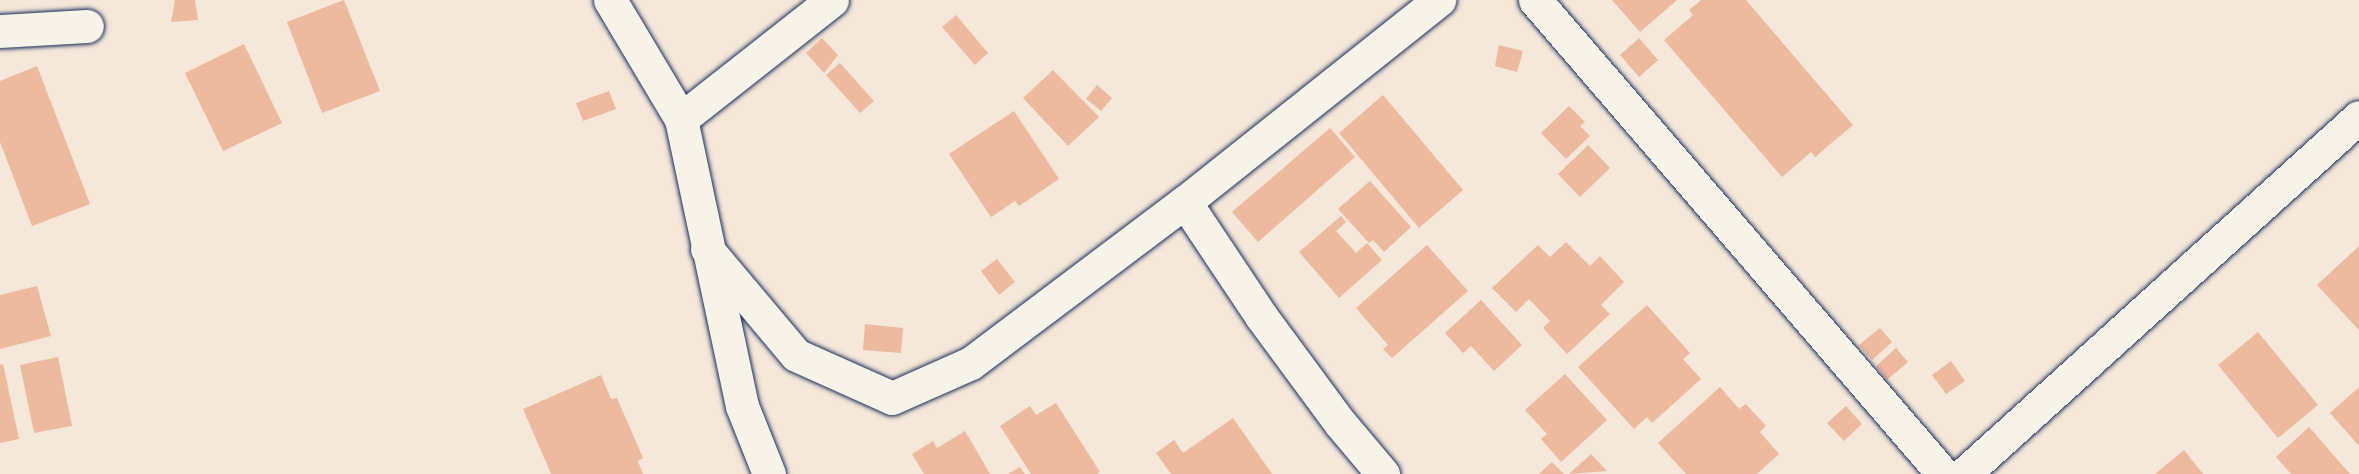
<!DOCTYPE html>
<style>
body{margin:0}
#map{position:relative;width:2359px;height:474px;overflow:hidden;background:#f5e7d9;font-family:"Gochi Hand",sans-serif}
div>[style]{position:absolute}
.building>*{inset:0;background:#edb99f}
.roads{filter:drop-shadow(0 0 2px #1b2f5e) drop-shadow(0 0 2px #1b2f5e)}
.minor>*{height:33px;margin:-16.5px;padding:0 16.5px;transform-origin:16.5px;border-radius:16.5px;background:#f7f3e8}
span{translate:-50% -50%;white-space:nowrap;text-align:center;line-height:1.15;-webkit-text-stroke:4.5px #f7f3e8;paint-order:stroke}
</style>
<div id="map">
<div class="building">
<i style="clip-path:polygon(175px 0,195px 0,198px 20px,171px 22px)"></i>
<i style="clip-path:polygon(344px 0,380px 91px,322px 113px,287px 22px)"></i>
<i style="clip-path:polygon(1612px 0,1677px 0,1640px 32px)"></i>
<i style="clip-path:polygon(1701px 0,1746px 0,1853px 125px,1815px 157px,1811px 152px,1782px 177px,1664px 40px,1693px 15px,1689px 10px)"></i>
<i style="clip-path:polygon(956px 15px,988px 53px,975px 65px,942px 27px)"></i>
<i style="clip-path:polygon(822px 38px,838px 55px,824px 73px,806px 53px)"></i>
<i style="clip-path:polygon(1639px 38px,1658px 60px,1639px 77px,1620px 55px)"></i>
<i style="clip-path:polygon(244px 44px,282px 123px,223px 151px,185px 73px)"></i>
<i style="clip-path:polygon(1499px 45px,1523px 51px,1517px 72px,1495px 66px)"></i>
<i style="clip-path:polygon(840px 63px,874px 101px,860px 113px,826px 75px)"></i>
<i style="clip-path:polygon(37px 66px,90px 204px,32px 226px,0 142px,0 81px)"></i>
<i style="clip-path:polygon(1053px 70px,1099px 117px,1068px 146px,1023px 98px)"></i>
<i style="clip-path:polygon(1097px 85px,1112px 98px,1101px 111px,1086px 99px)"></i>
<i style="clip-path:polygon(609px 91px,616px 109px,583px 121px,576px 103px)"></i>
<i style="clip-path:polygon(1383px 95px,1463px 190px,1419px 228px,1339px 133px)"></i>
<i style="clip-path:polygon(1569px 106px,1585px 122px,1580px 126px,1590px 136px,1566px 159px,1541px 133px)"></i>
<i style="clip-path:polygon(1014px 111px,1059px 179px,1019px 206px,1015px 201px,991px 217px,949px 154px)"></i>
<i style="clip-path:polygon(1330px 128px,1355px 157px,1258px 242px,1232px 212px)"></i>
<i style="clip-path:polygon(1588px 145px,1610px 168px,1580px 197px,1558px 174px)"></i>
<i style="clip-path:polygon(1370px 181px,1411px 227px,1384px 252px,1373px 240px,1369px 243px,1338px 209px)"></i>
<i style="clip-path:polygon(1341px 216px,1346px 222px,1336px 231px,1356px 253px,1367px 243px,1382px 260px,1339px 298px,1299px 252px)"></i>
<i style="clip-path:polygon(1566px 242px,1590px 266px,1600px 256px,1624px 282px,1601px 305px,1610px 314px,1567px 354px,1543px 328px,1550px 321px,1529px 299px,1516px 312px,1492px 288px,1538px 245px,1550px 257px)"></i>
<i style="clip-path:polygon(1427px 245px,1468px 291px,1392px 358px,1383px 349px,1388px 345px,1356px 308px)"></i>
<i style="clip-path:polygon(2359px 246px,2359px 330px,2317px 285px)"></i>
<i style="clip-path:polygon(997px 259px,1015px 282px,999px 295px,981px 271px)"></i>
<i style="clip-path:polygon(37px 286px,51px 336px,0 349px,0 295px)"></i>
<i style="clip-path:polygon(1481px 300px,1522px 345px,1494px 371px,1471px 346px,1463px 353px,1445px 333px)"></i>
<i style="clip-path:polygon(1647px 305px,1690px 353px,1683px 359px,1701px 379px,1652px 423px,1647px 417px,1634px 429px,1578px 367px)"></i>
<i style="clip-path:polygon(865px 324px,903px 328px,901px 353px,863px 350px)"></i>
<i style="clip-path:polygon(1880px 328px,1892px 342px,1872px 360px,1859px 345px)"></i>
<i style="clip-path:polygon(2258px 332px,2318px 405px,2278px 438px,2218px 365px)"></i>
<i style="clip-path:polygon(1896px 348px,1908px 362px,1887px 380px,1876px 366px)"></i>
<i style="clip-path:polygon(58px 357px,72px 426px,34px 433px,20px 365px)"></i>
<i style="clip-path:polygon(1951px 361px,1965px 381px,1946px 394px,1932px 375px)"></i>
<i style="clip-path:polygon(3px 364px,19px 439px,0 443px,0 365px)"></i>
<i style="clip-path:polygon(1565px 374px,1607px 420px,1561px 462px,1541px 439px,1547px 434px,1525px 410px)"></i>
<i style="clip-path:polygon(601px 375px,611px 399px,617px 398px,643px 458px,638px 461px,643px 474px,551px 474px,523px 409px)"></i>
<i style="clip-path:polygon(1720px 387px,1739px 409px,1746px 404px,1766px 426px,1760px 432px,1779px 454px,1757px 474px,1686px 474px,1658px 443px)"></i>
<i style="clip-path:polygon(2359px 387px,2359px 446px,2330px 413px)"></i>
<i style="clip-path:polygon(1056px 403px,1100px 472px,1097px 474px,1031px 474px,1000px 426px,1030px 406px,1036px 415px)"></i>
<i style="clip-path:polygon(1846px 406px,1862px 424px,1844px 441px,1827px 423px)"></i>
<i style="clip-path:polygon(1233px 418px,1272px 474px,1171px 474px,1156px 453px,1174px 440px,1183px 453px)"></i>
<i style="clip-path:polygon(2309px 427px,2350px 474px,2291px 474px,2276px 457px)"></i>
<i style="clip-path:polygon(965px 431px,990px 474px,924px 474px,912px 454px,933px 441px,937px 448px)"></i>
<i style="clip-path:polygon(2184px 450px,2203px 474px,2155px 474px)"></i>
<i style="clip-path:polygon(1591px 454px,1607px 471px,1569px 474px)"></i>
<i style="clip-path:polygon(1552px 462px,1564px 474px,1539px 474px)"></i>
<i style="clip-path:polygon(1020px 467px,1025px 474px,1008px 474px)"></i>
</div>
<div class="roads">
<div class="minor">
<i style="left:610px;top:0;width:139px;rotate:59.2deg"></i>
<i style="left:681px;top:119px;width:293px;rotate:78deg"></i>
<i style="left:742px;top:406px;width:73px;rotate:68.3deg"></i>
<i style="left:1535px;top:0;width:625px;rotate:49.28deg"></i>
<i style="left:0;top:31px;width:87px;rotate:-3.3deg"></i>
<i style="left:681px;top:119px;width:192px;rotate:-38.2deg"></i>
<i style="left:1185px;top:202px;width:137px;rotate:56.3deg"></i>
<i style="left:1261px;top:316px;width:133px;rotate:53.6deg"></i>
<i style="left:1340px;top:423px;width:67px;rotate:49.9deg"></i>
<i style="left:707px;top:249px;width:138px;rotate:50deg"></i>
<i style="left:796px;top:355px;width:105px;rotate:24.1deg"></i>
<i style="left:892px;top:398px;width:86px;rotate:-23.9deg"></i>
<i style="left:971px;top:363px;width:268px;rotate:-37deg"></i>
<i style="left:1185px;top:202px;width:325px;rotate:-38.5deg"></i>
<i style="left:1964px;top:474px;width:532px;rotate:-42.11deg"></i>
</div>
</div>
</div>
